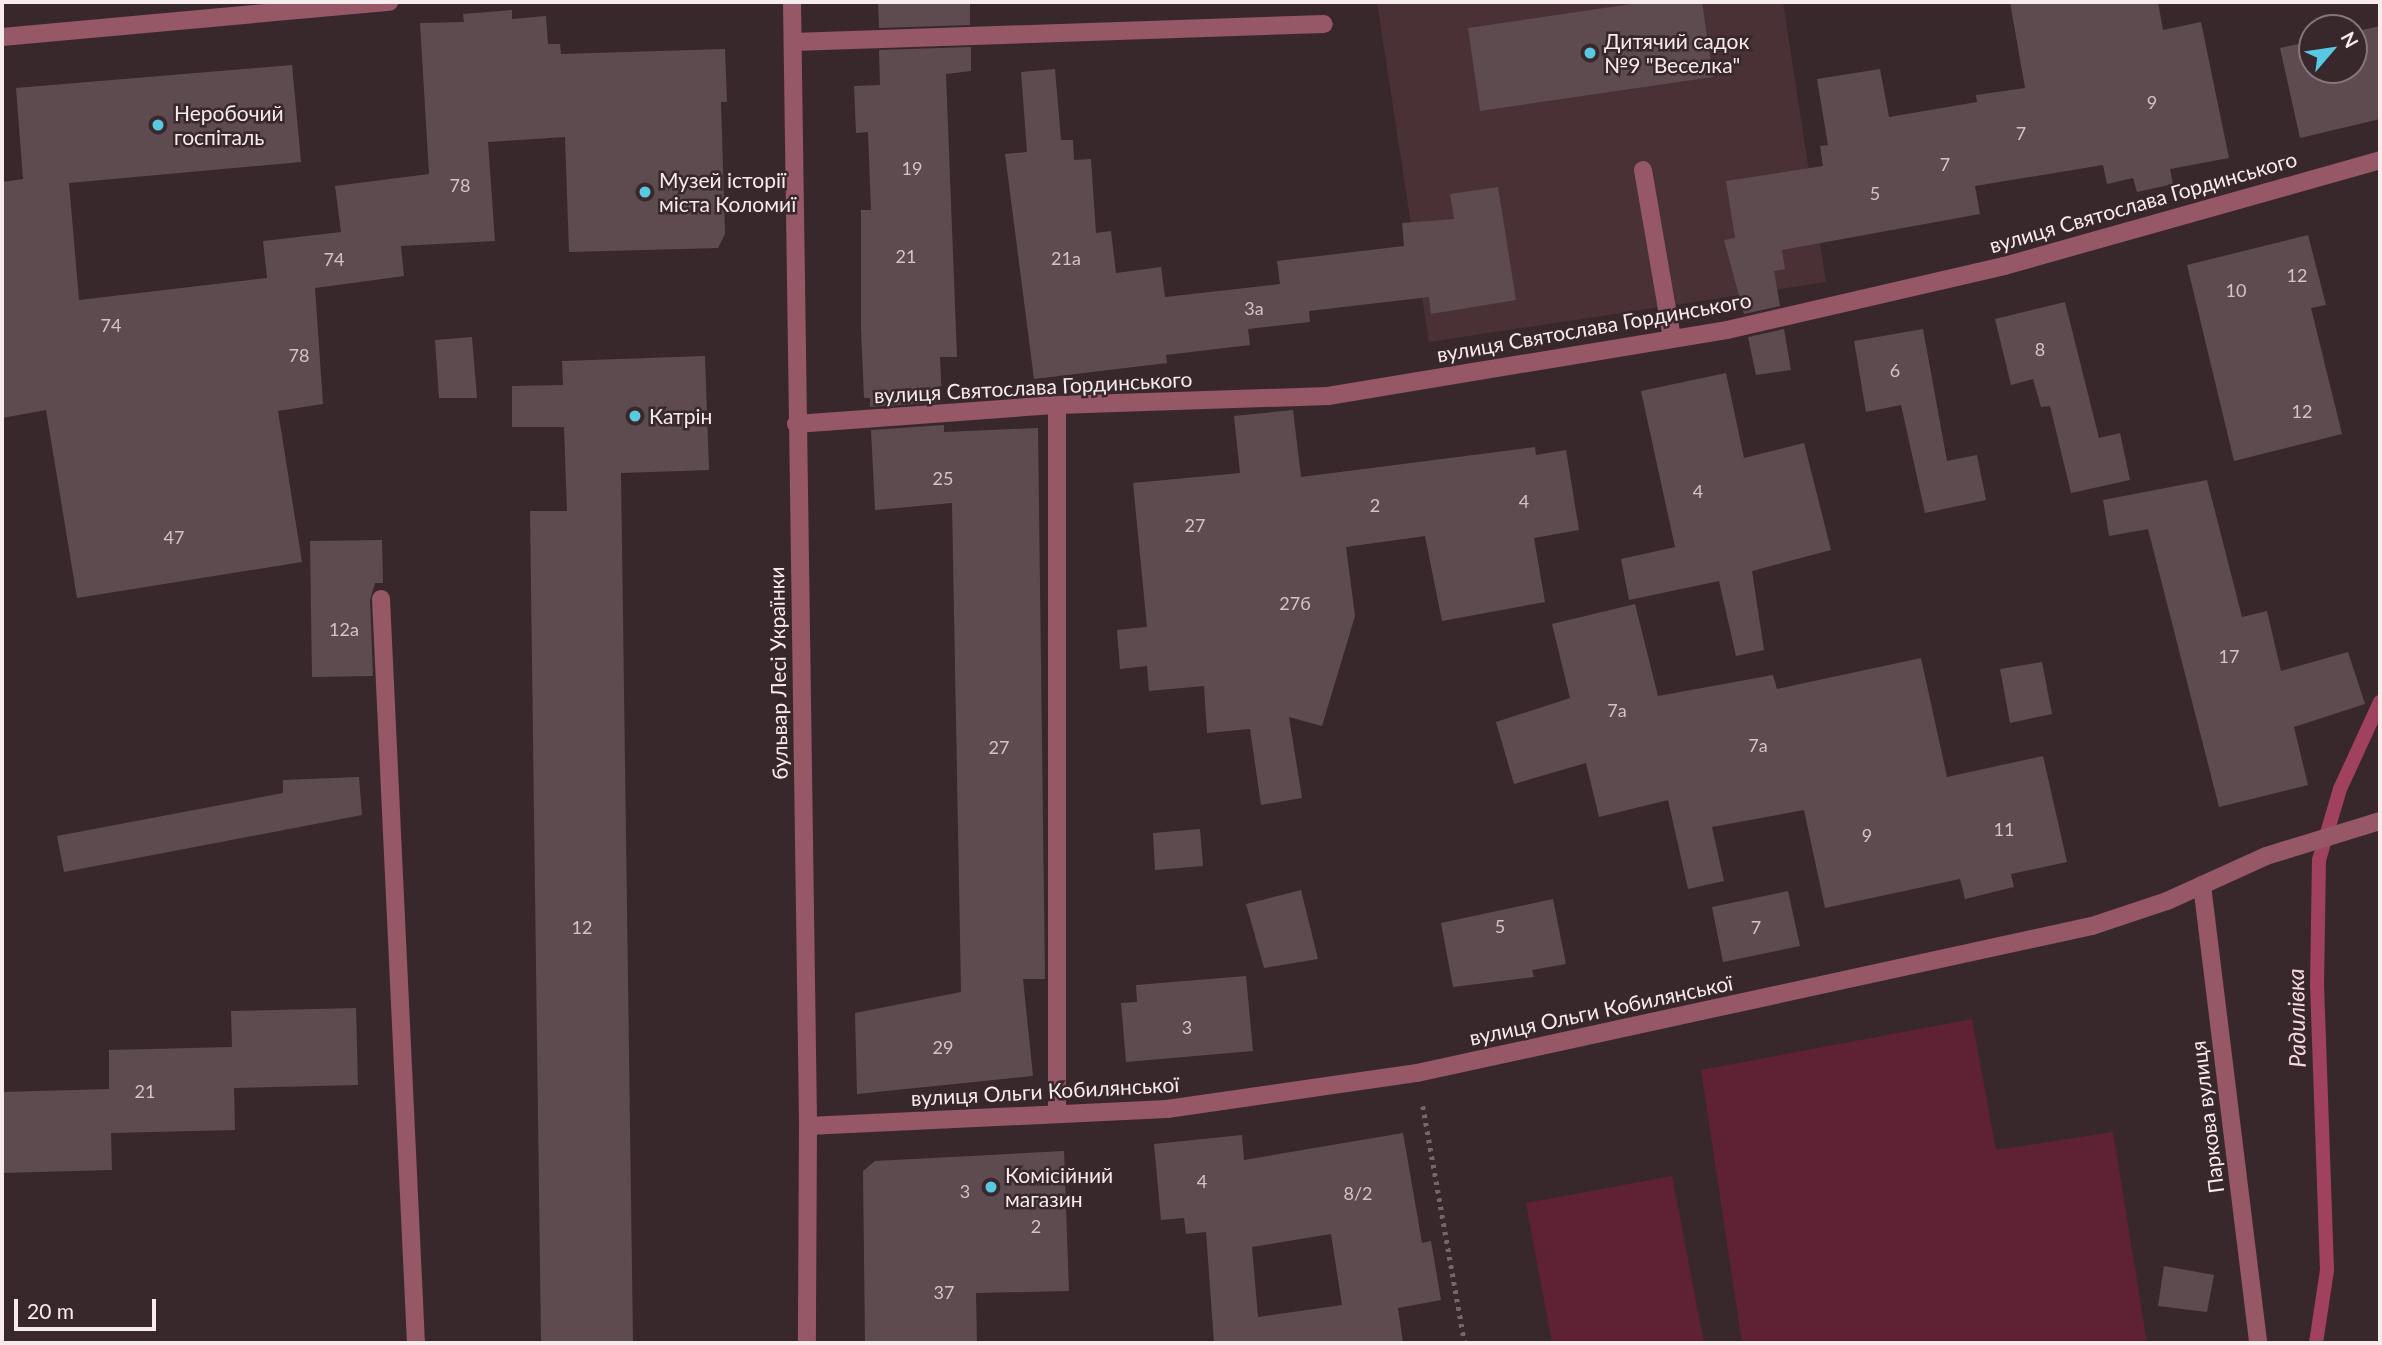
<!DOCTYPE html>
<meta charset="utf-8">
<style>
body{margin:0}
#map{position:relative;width:2382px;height:1345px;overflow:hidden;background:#39282b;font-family:Lato,sans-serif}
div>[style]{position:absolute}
.built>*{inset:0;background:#493136}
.green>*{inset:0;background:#5e2234}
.stream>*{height:14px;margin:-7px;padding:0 7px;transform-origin:7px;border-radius:7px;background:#a0425d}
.building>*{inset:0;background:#5e4b4f}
.path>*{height:4.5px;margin-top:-2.25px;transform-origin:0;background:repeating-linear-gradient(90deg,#766669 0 3.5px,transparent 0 8.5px)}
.service>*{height:18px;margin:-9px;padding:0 9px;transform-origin:9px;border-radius:9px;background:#965767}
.minor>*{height:18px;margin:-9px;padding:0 9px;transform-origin:9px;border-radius:9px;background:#965767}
.tertiary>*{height:18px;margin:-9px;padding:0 9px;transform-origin:9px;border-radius:9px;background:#965767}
.dots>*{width:19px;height:19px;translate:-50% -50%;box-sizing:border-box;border:4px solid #39282b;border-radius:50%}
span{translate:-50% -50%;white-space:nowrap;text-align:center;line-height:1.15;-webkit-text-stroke:5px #39282b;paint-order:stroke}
.number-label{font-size:18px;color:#d1c3c6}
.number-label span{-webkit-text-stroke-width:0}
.poi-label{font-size:21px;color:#f7ebed}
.left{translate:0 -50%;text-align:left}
.street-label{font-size:21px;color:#f7ebed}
.water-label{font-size:23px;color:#f4d8dd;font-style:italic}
.frame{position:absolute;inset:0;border:4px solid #f7ebed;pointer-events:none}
.north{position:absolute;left:2298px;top:14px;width:70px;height:70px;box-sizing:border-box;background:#39282b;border:2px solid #857679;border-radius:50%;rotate:61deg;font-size:19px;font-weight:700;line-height:28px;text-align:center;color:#f7ebed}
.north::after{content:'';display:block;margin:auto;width:24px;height:32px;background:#57c9e2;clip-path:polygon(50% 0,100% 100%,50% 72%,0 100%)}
.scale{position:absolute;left:14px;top:1299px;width:142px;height:32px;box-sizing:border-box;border:4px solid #f7ebed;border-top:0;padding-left:9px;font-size:21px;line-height:24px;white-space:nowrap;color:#f7ebed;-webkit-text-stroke:5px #39282b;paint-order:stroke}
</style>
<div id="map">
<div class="built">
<i style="clip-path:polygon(1377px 2px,1783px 2px,1826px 282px,1429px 342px)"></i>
</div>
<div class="green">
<i style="clip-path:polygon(1972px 1019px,1996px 1150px,2113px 1132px,2147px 1343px,1742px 1343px,1701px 1070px)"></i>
<i style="clip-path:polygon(1672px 1176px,1704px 1343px,1552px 1343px,1526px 1203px)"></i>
</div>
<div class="stream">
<i style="left:2316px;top:1343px;width:74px;rotate:-81.4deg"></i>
<i style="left:2327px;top:1270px;width:284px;rotate:-92deg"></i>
<i style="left:2317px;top:986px;width:126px;rotate:-89.1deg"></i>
<i style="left:2319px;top:860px;width:74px;rotate:-73.5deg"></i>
<i style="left:2340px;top:789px;width:96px;rotate:-65.3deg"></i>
</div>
<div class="building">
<i style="clip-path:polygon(878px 2px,970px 2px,970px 25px,879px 28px)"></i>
<i style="clip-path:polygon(1645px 2px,1702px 2px,1713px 77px,1480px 111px,1468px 28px)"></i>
<i style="clip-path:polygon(2010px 2px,2158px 2px,2163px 30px,2201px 22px,2229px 158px,2170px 169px,2173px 184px,2137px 192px,2133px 178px,2107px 184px,2103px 165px,1975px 186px,1980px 214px,1782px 250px,1785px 269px,1774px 271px,1780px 306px,1744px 314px,1724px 240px,1735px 238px,1726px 181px,1823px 166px,1820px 146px,1828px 145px,1817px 79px,1880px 69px,1889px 117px,1977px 102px,1976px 95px,2025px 88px)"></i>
<i style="clip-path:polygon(512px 10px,512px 19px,546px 16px,548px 44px,560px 44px,561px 54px,725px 49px,727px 102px,721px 102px,725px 234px,718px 248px,569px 252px,565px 137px,488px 142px,495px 241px,401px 246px,404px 276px,315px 288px,323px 404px,278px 411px,302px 562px,77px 598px,46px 410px,2px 418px,2px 182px,23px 179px,16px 88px,292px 65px,301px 162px,69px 183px,79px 300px,267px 278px,263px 241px,341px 232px,335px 186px,429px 174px,420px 23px,464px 22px,463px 14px)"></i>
<i style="clip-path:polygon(2380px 26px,2380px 119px,2300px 138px,2280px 48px,2312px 41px,2312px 70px,2354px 70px,2354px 32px)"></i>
<i style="clip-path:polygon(971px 47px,971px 71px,946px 74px,957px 357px,940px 357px,942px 402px,870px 407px,870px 398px,864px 398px,861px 329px,861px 210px,871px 210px,868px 132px,856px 133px,854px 86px,880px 85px,879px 50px)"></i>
<i style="clip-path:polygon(1055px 69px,1061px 140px,1073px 140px,1074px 160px,1091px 159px,1096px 233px,1111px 231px,1116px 273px,1161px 267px,1165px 297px,1280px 284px,1277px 261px,1404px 246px,1402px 223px,1454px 219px,1450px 194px,1498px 187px,1516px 300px,1431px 314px,1429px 297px,1309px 311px,1310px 322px,1248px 329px,1250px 345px,1166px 355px,1167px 363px,1034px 379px,1005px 154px,1027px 152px,1021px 72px)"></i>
<i style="clip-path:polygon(2308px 235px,2326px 305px,2311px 308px,2342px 434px,2234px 461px,2187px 265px)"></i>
<i style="clip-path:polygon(2065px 302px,2099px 438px,2120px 433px,2130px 480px,2071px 493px,2050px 406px,2041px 407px,2033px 379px,2011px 385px,1995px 319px)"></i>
<i style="clip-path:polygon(1784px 329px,1791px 370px,1756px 375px,1748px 337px)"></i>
<i style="clip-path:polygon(1923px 329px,1947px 461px,1977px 455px,1986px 500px,1925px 513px,1901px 405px,1866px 412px,1854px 341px)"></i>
<i style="clip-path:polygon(472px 337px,477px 398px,439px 398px,435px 340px)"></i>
<i style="clip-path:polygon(705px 356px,709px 470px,621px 473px,633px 1343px,541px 1343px,530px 511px,567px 511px,564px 427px,512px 427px,512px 386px,563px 385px,562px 361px)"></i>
<i style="clip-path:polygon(1726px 373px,1744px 458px,1804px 443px,1831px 550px,1752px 571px,1764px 650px,1736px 656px,1719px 581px,1629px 600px,1621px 559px,1675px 547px,1641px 391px)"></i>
<i style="clip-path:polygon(1293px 410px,1301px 477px,1535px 447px,1536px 455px,1566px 450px,1579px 530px,1534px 538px,1545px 602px,1442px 621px,1425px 536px,1346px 547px,1355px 616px,1322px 726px,1289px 717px,1302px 798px,1261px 805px,1250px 729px,1207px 733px,1204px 686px,1149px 691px,1147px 666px,1120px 669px,1117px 630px,1147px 627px,1133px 483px,1240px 473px,1234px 416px)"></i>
<i style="clip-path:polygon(944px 425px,944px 432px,1038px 428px,1045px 979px,1023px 979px,1033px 1076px,857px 1094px,855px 1013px,961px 992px,952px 503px,875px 510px,871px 430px)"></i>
<i style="clip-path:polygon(2207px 480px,2242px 617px,2267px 611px,2281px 671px,2348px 652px,2365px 704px,2294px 727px,2308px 785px,2219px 807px,2148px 529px,2109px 536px,2103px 500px)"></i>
<i style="clip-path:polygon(382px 540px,383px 583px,375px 583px,370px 600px,373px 676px,312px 677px,310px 541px)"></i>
<i style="clip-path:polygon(1635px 604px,1658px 696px,1773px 675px,1777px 689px,1921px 658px,1947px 777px,2043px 756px,2067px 862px,2011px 874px,2014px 887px,1965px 899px,1960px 879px,1825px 908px,1804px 810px,1712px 827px,1724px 881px,1688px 889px,1668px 800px,1599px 817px,1586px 763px,1514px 784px,1496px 722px,1570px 698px,1552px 624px)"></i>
<i style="clip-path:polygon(2042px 662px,2052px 714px,2010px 723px,2000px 669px)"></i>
<i style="clip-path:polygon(359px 777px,362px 815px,64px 872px,57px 836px,283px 793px,283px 780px)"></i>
<i style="clip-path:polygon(1200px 829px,1203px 866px,1155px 870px,1153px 833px)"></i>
<i style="clip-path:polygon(1301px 890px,1318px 959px,1264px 968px,1246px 904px)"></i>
<i style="clip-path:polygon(1788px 891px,1800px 946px,1723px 962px,1712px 907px)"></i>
<i style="clip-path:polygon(1553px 899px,1566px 964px,1532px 970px,1534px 977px,1453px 987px,1441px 923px)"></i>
<i style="clip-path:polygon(1246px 976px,1253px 1051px,1126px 1062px,1121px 1003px,1137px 1002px,1136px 985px)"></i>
<i style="clip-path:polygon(356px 1008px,358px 1085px,234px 1088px,235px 1130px,111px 1133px,112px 1170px,2px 1173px,2px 1092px,109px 1089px,109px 1050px,232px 1047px,231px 1011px)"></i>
<i style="clip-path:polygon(evenodd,1403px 1133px,1422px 1243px,1431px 1241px,1441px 1300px,1398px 1308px,1403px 1343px,1214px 1343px,1206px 1232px,1186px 1234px,1184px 1218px,1161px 1220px,1154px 1144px,1242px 1135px,1244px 1160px,1403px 1133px,1331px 1234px,1342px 1305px,1258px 1317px,1252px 1247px,1331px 1234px)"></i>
<i style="clip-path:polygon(1064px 1151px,1069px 1291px,976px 1293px,977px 1343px,865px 1343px,863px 1171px,875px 1161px)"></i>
<i style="clip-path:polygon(2164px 1266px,2214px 1275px,2207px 1312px,2158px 1306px)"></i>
</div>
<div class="path">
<i style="left:1423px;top:1106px;width:241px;rotate:80deg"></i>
</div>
<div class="service">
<i style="left:793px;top:42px;width:531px;rotate:-1.94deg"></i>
<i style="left:1643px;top:170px;width:170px;rotate:80.2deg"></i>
<i style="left:381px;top:599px;width:745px;rotate:87.31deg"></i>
<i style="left:1057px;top:1114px;width:709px;rotate:-90deg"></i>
</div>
<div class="minor">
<i style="left:2px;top:37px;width:389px;rotate:-5.2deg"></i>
<i style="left:796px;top:424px;width:262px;rotate:-4.2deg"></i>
<i style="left:1057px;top:405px;width:271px;rotate:-1.9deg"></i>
<i style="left:1328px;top:396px;width:404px;rotate:-9.4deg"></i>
<i style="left:1727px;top:330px;width:284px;rotate:-13deg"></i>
<i style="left:2004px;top:266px;width:391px;rotate:-15.7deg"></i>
<i style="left:2202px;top:885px;width:461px;rotate:83deg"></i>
<i style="left:808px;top:1126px;width:359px;rotate:-2.7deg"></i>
<i style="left:1167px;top:1109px;width:253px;rotate:-8.2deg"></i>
<i style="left:1417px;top:1073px;width:691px;rotate:-12.29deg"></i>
<i style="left:2092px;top:926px;width:79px;rotate:-18.4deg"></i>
<i style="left:2167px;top:901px;width:109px;rotate:-24.4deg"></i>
<i style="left:2266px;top:856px;width:119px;rotate:-17.1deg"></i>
</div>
<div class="tertiary">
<i style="left:792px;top:2px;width:1124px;rotate:89.18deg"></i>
<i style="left:808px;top:1126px;width:217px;rotate:90.3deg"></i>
</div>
<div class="dots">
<i style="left:1590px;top:53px;background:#57c9e2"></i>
<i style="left:158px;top:125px;background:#57c9e2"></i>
<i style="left:645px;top:192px;background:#57c9e2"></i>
<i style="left:635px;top:416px;background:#57c9e2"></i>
<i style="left:991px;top:1187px;background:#57c9e2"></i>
</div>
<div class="number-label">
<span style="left:2152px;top:102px">9</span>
<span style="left:2021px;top:133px">7</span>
<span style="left:1945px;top:164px">7</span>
<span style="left:912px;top:168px">19</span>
<span style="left:460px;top:185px">78</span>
<span style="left:1875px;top:193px">5</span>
<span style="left:906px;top:256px">21</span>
<span style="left:1066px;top:258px">21а</span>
<span style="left:334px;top:259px">74</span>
<span style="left:2297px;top:275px">12</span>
<span style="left:2236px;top:290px">10</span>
<span style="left:1254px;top:308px">3а</span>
<span style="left:111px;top:325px">74</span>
<span style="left:2040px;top:349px">8</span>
<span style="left:299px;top:355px">78</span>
<span style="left:1895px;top:370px">6</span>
<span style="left:2302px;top:411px">12</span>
<span style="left:943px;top:478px">25</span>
<span style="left:1698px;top:491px">4</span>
<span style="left:1524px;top:501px">4</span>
<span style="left:1375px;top:505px">2</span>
<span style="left:1195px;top:525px">27</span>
<span style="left:174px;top:537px">47</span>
<span style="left:1295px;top:603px">27б</span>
<span style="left:344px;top:629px">12а</span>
<span style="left:2229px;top:656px">17</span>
<span style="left:1617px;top:710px">7а</span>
<span style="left:1758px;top:745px">7а</span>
<span style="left:999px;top:747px">27</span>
<span style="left:2004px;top:829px">11</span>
<span style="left:1867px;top:835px">9</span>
<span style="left:1500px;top:926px">5</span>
<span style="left:582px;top:927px">12</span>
<span style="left:1756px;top:927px">7</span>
<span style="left:1187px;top:1027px">3</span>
<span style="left:943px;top:1047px">29</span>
<span style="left:145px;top:1091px">21</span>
<span style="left:1202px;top:1181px">4</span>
<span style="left:965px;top:1191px">3</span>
<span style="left:1358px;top:1193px">8/2</span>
<span style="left:1036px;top:1226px">2</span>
<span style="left:944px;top:1292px">37</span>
</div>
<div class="poi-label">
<span class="left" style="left:1604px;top:53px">Дитячий садок<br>№9 "Веселка"</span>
<span class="left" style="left:174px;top:125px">Неробочий<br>госпіталь</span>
<span class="left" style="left:659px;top:192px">Музей історії<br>міста Коломиї</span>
<span class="left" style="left:649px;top:416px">Катрін</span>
<span class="left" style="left:1005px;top:1187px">Комісійний<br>магазин</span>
</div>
<div class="street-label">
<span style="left:2143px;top:202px;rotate:-16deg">вулиця Святослава Гординського</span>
<span style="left:1594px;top:327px;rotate:-10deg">вулиця Святослава Гординського</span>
<span style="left:1033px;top:387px;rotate:-3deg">вулиця Святослава Гординського</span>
<span style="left:778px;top:673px;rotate:-91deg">бульвар Лесі Українки</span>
<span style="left:1601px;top:1010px;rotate:-12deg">вулиця Ольги Кобилянської</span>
<span style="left:1045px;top:1091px;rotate:-3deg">вулиця Ольги Кобилянської</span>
<span style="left:2207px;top:1117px;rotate:-97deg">Паркова вулиця</span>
</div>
<div class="water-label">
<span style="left:2296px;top:1018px;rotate:-91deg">Радилівка</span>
</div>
<div class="frame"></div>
<div class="north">N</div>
<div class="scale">20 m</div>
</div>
